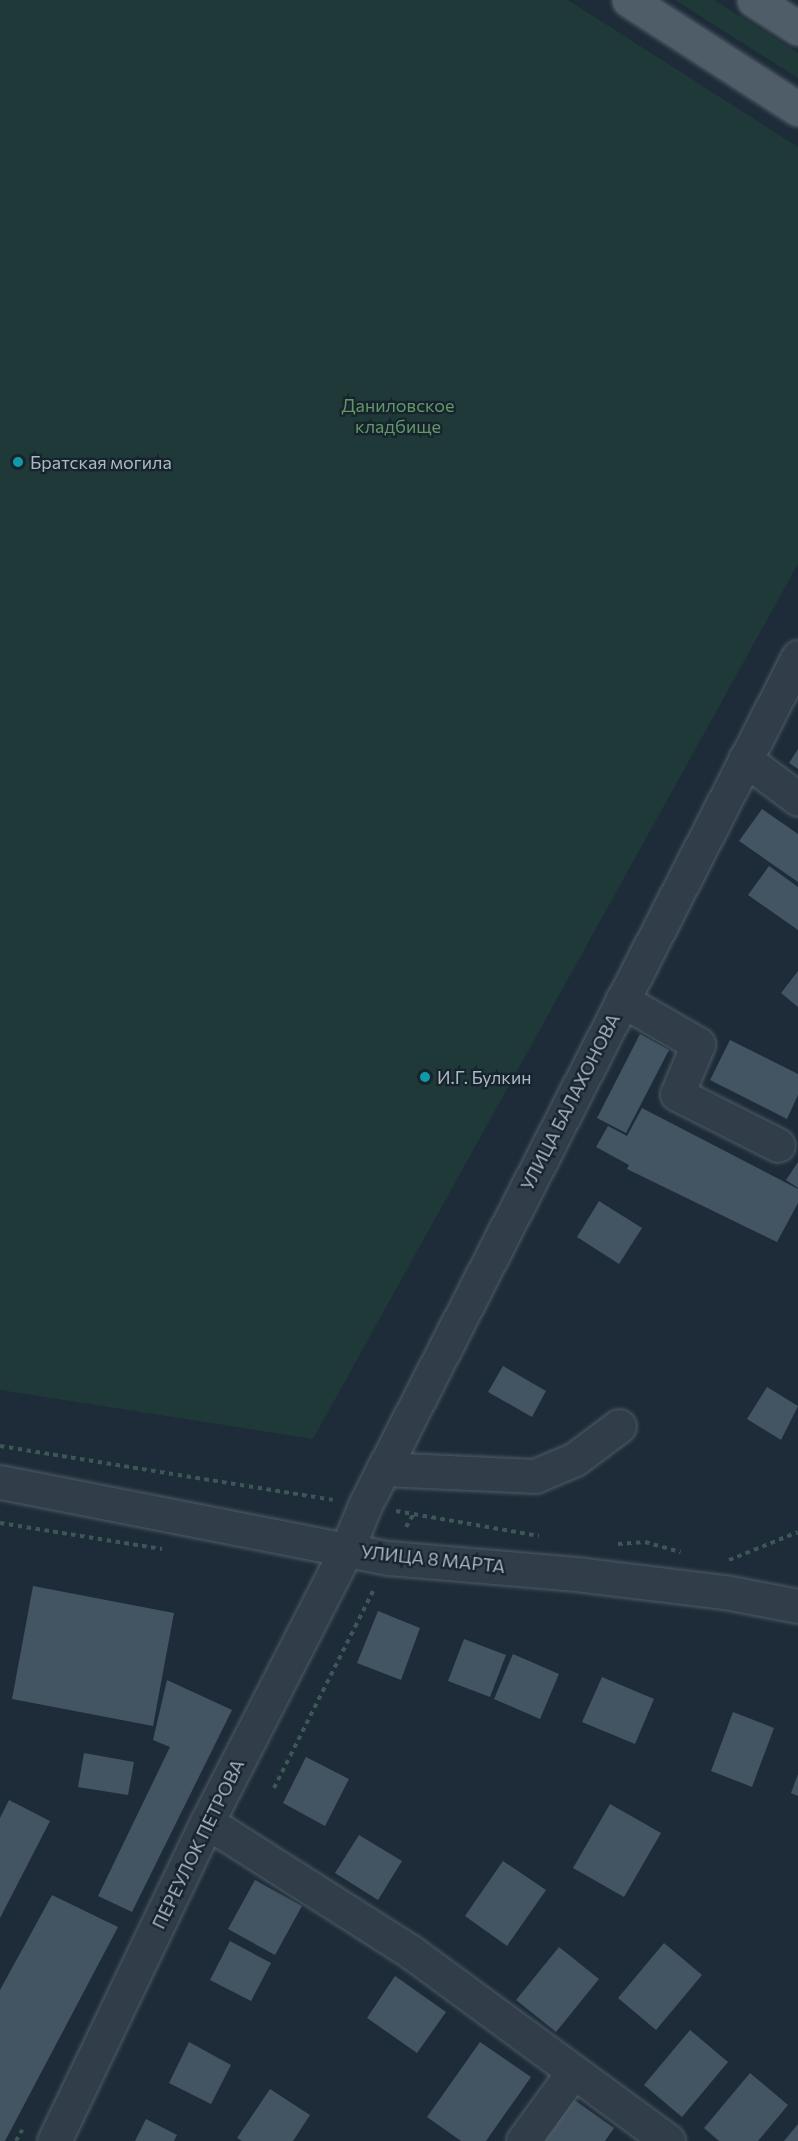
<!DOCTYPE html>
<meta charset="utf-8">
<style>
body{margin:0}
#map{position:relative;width:798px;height:2141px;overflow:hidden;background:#1d2c38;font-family:Commissioner,sans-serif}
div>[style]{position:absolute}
.green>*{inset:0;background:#1f3939}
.building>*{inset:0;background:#435463}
.path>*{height:4px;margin-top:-2px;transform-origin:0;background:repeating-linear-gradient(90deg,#3d5656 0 4.5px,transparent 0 9px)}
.roads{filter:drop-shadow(0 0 2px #4f5c67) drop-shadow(0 0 2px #4f5c67)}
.minor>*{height:33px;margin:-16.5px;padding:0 16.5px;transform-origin:16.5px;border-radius:16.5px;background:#313e49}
.major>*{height:33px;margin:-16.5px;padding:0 16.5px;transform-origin:16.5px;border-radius:16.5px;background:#4f5d69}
.dots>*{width:16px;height:16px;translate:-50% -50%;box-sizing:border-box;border:3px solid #17232d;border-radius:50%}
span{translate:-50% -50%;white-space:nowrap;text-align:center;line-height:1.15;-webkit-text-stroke:4.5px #17232d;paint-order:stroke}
.park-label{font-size:18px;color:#619867}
.poi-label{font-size:18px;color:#abb9c6}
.left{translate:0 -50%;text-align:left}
.street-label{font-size:18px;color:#abb9c6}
</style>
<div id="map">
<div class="green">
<i style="clip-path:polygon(0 0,568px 0,798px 147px,798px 564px,313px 1439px,0 1390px)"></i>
<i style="clip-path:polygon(675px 0,714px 0,798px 53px,798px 78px)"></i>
</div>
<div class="building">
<i style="clip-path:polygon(798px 749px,798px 769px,789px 763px)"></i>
<i style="clip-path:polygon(762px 809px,798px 834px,798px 882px,739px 841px)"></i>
<i style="clip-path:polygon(769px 866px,798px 887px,798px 930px,748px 895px)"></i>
<i style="clip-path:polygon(798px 971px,798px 1007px,781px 993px)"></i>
<i style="clip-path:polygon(640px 1034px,669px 1050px,626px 1133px,597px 1118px)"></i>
<i style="clip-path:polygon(730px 1040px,798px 1074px,798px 1095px,787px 1119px,710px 1080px)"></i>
<i style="clip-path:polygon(642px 1108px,798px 1189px,798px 1203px,777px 1242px,627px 1169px,629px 1165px,596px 1147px,608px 1126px,627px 1136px)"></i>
<i style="clip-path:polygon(798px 1162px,798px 1188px,786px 1180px)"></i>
<i style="clip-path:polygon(599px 1201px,642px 1228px,619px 1264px,577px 1237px)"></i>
<i style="clip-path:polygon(503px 1366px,546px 1391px,532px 1417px,488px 1392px)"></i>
<i style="clip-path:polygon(767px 1387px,798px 1406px,781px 1440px,747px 1419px)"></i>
<i style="clip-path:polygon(33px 1586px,174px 1613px,153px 1726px,12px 1699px)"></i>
<i style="clip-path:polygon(378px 1611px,420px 1628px,401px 1680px,357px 1663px)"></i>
<i style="clip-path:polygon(464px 1639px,506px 1655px,490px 1697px,448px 1681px)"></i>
<i style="clip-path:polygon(513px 1654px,559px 1674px,540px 1719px,494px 1699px)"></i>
<i style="clip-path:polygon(602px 1677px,654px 1699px,635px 1744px,582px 1722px)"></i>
<i style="clip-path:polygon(167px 1680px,232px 1710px,132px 1912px,98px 1896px,170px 1747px,153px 1740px)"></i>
<i style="clip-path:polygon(733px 1712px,774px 1728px,752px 1787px,711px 1771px)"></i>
<i style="clip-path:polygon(84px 1753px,134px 1762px,128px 1795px,78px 1787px)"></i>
<i style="clip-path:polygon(306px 1757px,349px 1779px,325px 1826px,283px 1803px)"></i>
<i style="clip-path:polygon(798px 1774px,798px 1796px,791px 1793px)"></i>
<i style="clip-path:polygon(9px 1800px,50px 1821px,0 1918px,0 1818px)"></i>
<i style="clip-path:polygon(610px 1804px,661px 1833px,624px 1897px,573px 1868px)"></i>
<i style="clip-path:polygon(359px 1835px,402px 1861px,378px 1900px,335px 1873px)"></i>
<i style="clip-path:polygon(503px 1861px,546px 1890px,507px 1946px,465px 1916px)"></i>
<i style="clip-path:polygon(255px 1880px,302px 1906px,275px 1955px,228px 1929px)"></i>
<i style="clip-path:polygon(52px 1895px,118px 1927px,5px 2141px,0 2141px,0 1990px)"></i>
<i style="clip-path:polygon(230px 1941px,271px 1963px,251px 2001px,210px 1980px)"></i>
<i style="clip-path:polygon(664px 1943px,702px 1975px,656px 2030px,618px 1998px)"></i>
<i style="clip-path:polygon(559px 1947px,599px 1979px,556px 2032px,516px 2000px)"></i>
<i style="clip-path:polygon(395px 1976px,446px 2012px,417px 2053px,367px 2018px)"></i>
<i style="clip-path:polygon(690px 2030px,728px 2062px,682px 2117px,644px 2085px)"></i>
<i style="clip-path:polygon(189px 2042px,231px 2065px,211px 2104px,169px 2083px)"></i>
<i style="clip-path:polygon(480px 2042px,531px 2077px,486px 2141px,461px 2141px,427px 2117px)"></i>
<i style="clip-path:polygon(750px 2073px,788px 2105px,758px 2141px,719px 2141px,704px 2128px)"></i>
<i style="clip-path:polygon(270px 2089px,310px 2115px,293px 2141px,242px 2141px,237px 2138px)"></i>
<i style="clip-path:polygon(573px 2099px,614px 2128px,605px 2141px,544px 2141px)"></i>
<i style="clip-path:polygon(146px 2119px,177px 2135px,174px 2141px,135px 2141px)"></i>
<i style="clip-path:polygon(798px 2124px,798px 2141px,784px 2141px)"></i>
</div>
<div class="path">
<i style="left:0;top:1446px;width:337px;rotate:9.2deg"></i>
<i style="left:396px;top:1511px;width:145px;rotate:9.9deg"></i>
<i style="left:0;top:1523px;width:164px;rotate:9.1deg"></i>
<i style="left:406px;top:1527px;width:14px;rotate:-60deg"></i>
<i style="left:618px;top:1544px;width:27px;rotate:-4deg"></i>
<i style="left:645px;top:1542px;width:37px;rotate:16deg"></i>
<i style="left:729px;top:1560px;width:74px;rotate:-22.1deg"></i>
<i style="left:274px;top:1788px;width:225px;rotate:-63.3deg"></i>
<i style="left:16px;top:2141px;width:13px;rotate:-61deg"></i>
</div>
<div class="roads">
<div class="minor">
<i style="left:745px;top:759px;width:66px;rotate:37deg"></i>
<i style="left:622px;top:1000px;width:88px;rotate:30.1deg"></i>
<i style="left:698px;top:1044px;width:54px;rotate:112.8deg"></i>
<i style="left:677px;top:1094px;width:113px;rotate:26.8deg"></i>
<i style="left:383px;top:1469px;width:152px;rotate:2.6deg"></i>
<i style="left:535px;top:1476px;width:43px;rotate:-23deg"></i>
<i style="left:575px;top:1459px;width:55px;rotate:-36.9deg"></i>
<i style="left:0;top:1482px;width:396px;rotate:11.1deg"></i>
<i style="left:389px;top:1558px;width:188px;rotate:4.9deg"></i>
<i style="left:576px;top:1574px;width:150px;rotate:6.9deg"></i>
<i style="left:725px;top:1592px;width:74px;rotate:10.9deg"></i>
<i style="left:207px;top:1822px;width:242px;rotate:32.5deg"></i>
<i style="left:411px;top:1952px;width:319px;rotate:36.3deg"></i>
<i style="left:54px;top:2141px;width:354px;rotate:-64.4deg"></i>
<i style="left:207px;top:1822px;width:307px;rotate:-62.9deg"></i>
<i style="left:347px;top:1549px;width:50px;rotate:-67.6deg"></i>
<i style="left:366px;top:1503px;width:950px;rotate:-62.95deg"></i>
<i style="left:523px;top:2141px;width:85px;rotate:-54.1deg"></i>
</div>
<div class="major">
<i style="left:629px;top:0;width:201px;rotate:32.8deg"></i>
<i style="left:754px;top:0;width:52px;rotate:32.5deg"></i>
</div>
</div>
<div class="dots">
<i style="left:18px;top:462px;background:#0f9aa8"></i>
<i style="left:425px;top:1077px;background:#0f9aa8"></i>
</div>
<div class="park-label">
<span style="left:398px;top:416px">Даниловское<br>кладбище</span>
</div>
<div class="poi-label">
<span class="left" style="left:30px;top:462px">Братская могила</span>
<span class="left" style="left:437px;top:1077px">И.Г. Булкин</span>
</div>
<div class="street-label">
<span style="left:570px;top:1102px;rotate:-63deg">УЛИЦА БАЛАХОНОВА</span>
<span style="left:433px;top:1559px;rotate:6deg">УЛИЦА 8 МАРТА</span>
<span style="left:198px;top:1844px;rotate:-64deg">ПЕРЕУЛОК ПЕТРОВА</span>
</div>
</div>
